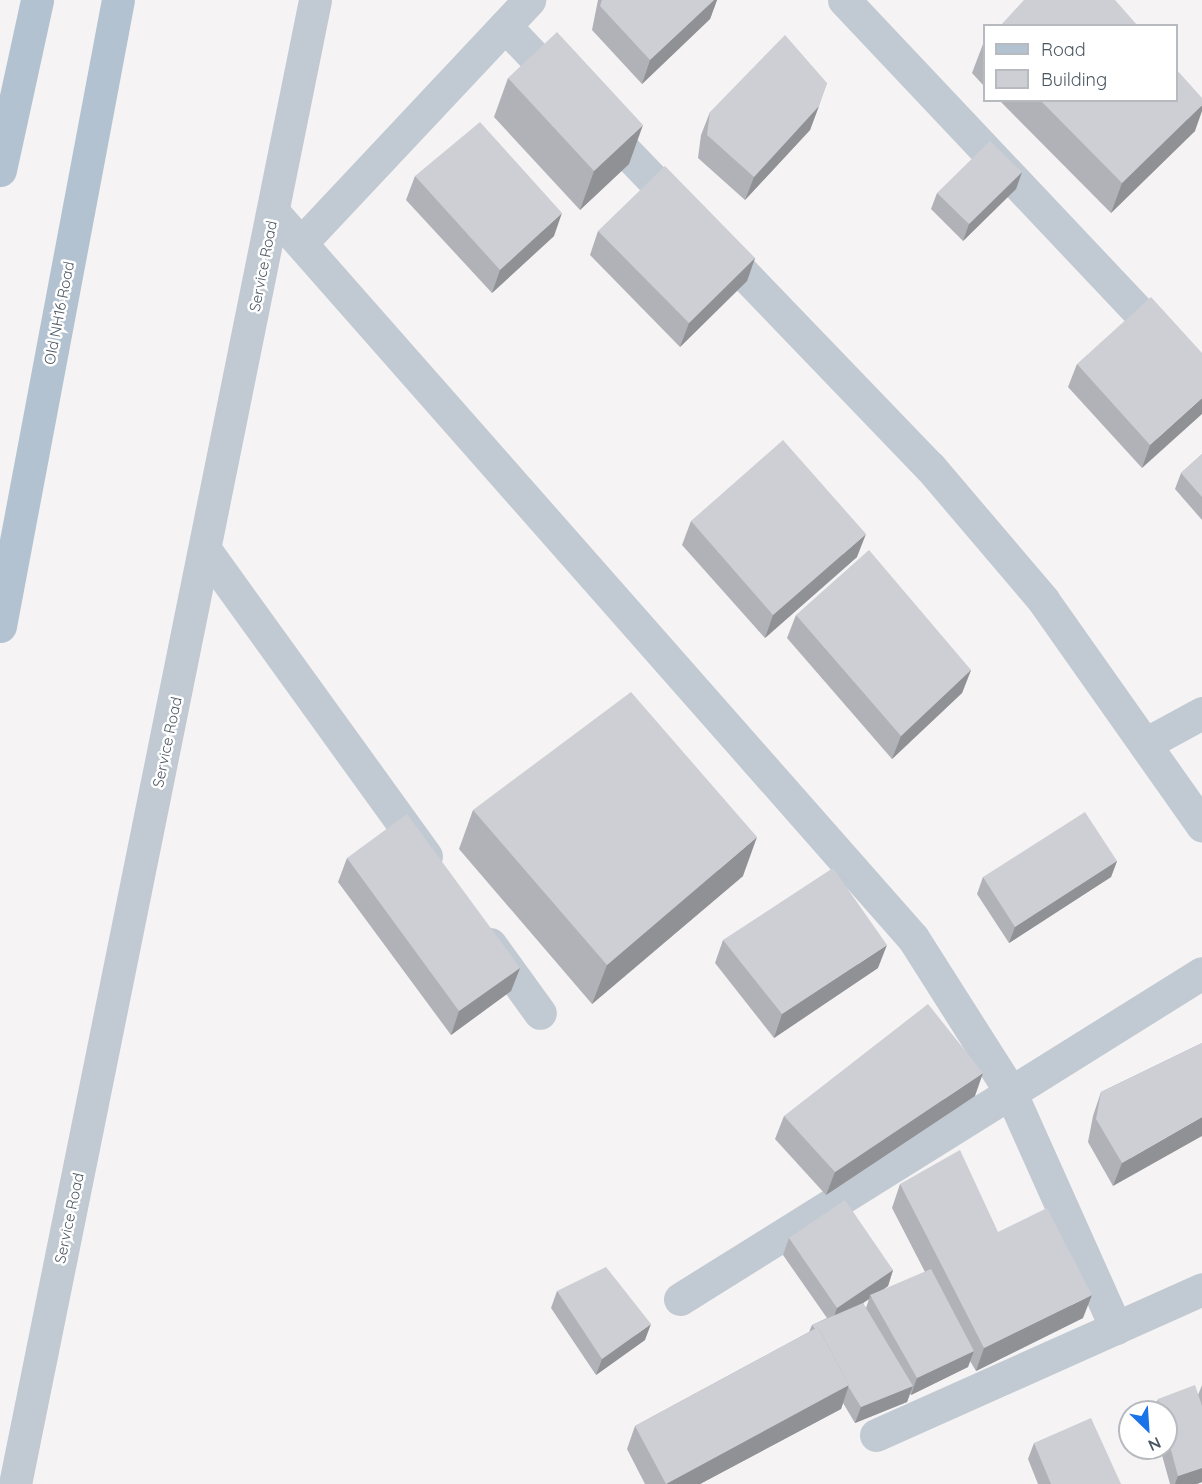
<!DOCTYPE html>
<style>
body{margin:0}
#map{position:relative;width:1202px;height:1484px;overflow:hidden;background:#f5f3f3;font-family:Quicksand,sans-serif}
div>[style]{position:absolute}
.minor>*{height:33px;margin:-16.5px;padding:0 16.5px;transform-origin:16.5px;border-radius:16.5px;background:#c1cad2}
.tertiary>*{height:33px;margin:-16.5px;padding:0 16.5px;transform-origin:16.5px;border-radius:16.5px;background:#c1cad2}
.primary>*{height:33px;margin:-16.5px;padding:0 16.5px;transform-origin:16.5px;border-radius:16.5px;background:#b3c2d1}
.wall>*{inset:0;background:#b0b2b7}
.shaded-wall>*{inset:0;background:#909195}
.building>*{inset:0;background:#cdcfd5}
span{translate:-50% -50%;white-space:nowrap;text-align:center;line-height:1.15;-webkit-text-stroke:5px #fff;paint-order:stroke}
.street-label{font-size:15px;color:#4a5661}
.legend{position:absolute;left:983px;top:24px;width:195px;height:78px;box-sizing:border-box;background:#fff;border:2px solid #b7bbc0;margin:0;padding:8px 10px;list-style:none;font-size:18px;color:#4a5661}
.legend li{display:flex;align-items:center;gap:12px;height:30px}
.legend b{width:30px;border:2px solid #b7bbc0}
.north{position:absolute;left:1118px;top:1400px;width:60px;height:60px;box-sizing:border-box;background:#fff;border:2px solid #b7bbc0;border-radius:50%;rotate:155deg;font-size:16px;font-weight:700;line-height:24px;text-align:center;color:#4a5661}
.north::after{content:'';display:block;margin:auto;width:21px;height:27px;background:#1a73e8;clip-path:polygon(50% 0,100% 100%,50% 72%,0 100%)}
</style>
<div id="map">
<div class="minor">
<i style="left:844px;top:0;width:521px;rotate:46.63deg"></i>
<i style="left:505px;top:26px;width:86px;rotate:46.4deg"></i>
<i style="left:600px;top:125px;width:120px;rotate:46deg"></i>
<i style="left:274px;top:213px;width:966px;rotate:48.61deg"></i>
<i style="left:913px;top:938px;width:179px;rotate:57.6deg"></i>
<i style="left:1009px;top:1089px;width:262px;rotate:65.9deg"></i>
<i style="left:302px;top:242px;width:332px;rotate:-46.8deg"></i>
<i style="left:717px;top:246px;width:307px;rotate:46.1deg"></i>
<i style="left:930px;top:467px;width:175px;rotate:49.6deg"></i>
<i style="left:1043px;top:600px;width:276px;rotate:54.8deg"></i>
<i style="left:206px;top:551px;width:376px;rotate:54.2deg"></i>
<i style="left:1145px;top:744px;width:65px;rotate:-28.5deg"></i>
<i style="left:490px;top:944px;width:85px;rotate:54.1deg"></i>
<i style="left:680px;top:1299px;width:615px;rotate:-31.99deg"></i>
<i style="left:876px;top:1435px;width:357px;rotate:-24.1deg"></i>
</div>
<div class="tertiary">
<i style="left:15px;top:1484px;width:1514px;rotate:-78.57deg"></i>
</div>
<div class="primary">
<i style="left:0;top:170px;width:174px;rotate:-77.7deg"></i>
<i style="left:0;top:626px;width:637px;rotate:-79.33deg"></i>
</div>
<div class="wall">
<i style="clip-path:polygon(598px 0,717px 0,710px 19px,642px 84px,592px 30px)"></i>
<i style="clip-path:polygon(984px 42px,984px 86px,972px 73px,983px 44px)"></i>
<i style="clip-path:polygon(508px 78px,629px 164px,580px 210px,494px 117px)"></i>
<i style="clip-path:polygon(827px 83px,810px 130px,745px 200px,698px 158px,701px 135px,710px 112px)"></i>
<i style="clip-path:polygon(999px 100px,1176px 100px,1195px 131px,1111px 213px)"></i>
<i style="clip-path:polygon(1022px 172px,1016px 189px,963px 241px,931px 209px,937px 193px)"></i>
<i style="clip-path:polygon(415px 176px,554px 236px,492px 293px,406px 200px)"></i>
<i style="clip-path:polygon(598px 231px,755px 258px,747px 281px,680px 347px,590px 255px)"></i>
<i style="clip-path:polygon(1202px 353px,1142px 468px,1068px 387px,1077px 364px)"></i>
<i style="clip-path:polygon(1202px 454px,1202px 520px,1175px 489px,1181px 473px)"></i>
<i style="clip-path:polygon(691px 521px,857px 557px,765px 638px,682px 545px)"></i>
<i style="clip-path:polygon(796px 615px,971px 670px,962px 693px,892px 759px,787px 638px)"></i>
<i style="clip-path:polygon(473px 810px,743px 876px,592px 1004px,459px 849px)"></i>
<i style="clip-path:polygon(347px 858px,520px 968px,511px 991px,451px 1035px,338px 882px)"></i>
<i style="clip-path:polygon(1117px 861px,1111px 877px,1009px 943px,977px 894px,983px 877px)"></i>
<i style="clip-path:polygon(723px 940px,878px 968px,774px 1038px,715px 963px)"></i>
<i style="clip-path:polygon(1202px 1043px,1113px 1186px,1088px 1142px,1093px 1116px,1101px 1092px)"></i>
<i style="clip-path:polygon(975px 1096px,826px 1195px,775px 1139px,784px 1116px)"></i>
<i style="clip-path:polygon(evenodd,900px 1184px,998px 1232px,1083px 1318px,976px 1371px,970px 1361px,968px 1367px,911px 1395px,910px 1393px,907px 1402px,855px 1423px,843px 1403px,841px 1409px,700px 1484px,645px 1484px,627px 1449px,635px 1426px,809px 1332px,812px 1325px,827px 1318px,783px 1255px,789px 1238px,893px 1270px,888px 1286px,882px 1291px,925px 1272px,892px 1208px,900px 1184px,869px 1299px,866px 1308px,863px 1303px,869px 1299px)"></i>
<i style="clip-path:polygon(557px 1291px,645px 1340px,596px 1375px,551px 1308px)"></i>
<i style="clip-path:polygon(1202px 1385px,1202px 1482px,1197px 1484px,1170px 1484px,1160px 1448px,1166px 1448px,1166px 1412px,1153px 1412px,1158px 1399px,1198px 1395px)"></i>
<i style="clip-path:polygon(1034px 1443px,1121px 1484px,1038px 1484px,1028px 1459px)"></i>
</div>
<div class="shaded-wall">
<i style="clip-path:polygon(714px 0,717px 0,710px 19px,642px 84px,650px 60px)"></i>
<i style="clip-path:polygon(1202px 105px,1202px 111px,1195px 131px,1111px 213px,1122px 183px)"></i>
<i style="clip-path:polygon(819px 106px,810px 130px,745px 200px,754px 177px)"></i>
<i style="clip-path:polygon(643px 125px,629px 164px,580px 210px,594px 171px)"></i>
<i style="clip-path:polygon(1022px 172px,1016px 189px,963px 241px,969px 224px)"></i>
<i style="clip-path:polygon(562px 213px,554px 236px,492px 293px,500px 270px)"></i>
<i style="clip-path:polygon(755px 258px,747px 281px,680px 347px,689px 323px)"></i>
<i style="clip-path:polygon(1202px 398px,1202px 414px,1142px 468px,1150px 445px)"></i>
<i style="clip-path:polygon(866px 534px,857px 557px,765px 638px,773px 615px)"></i>
<i style="clip-path:polygon(971px 670px,962px 693px,892px 759px,901px 736px)"></i>
<i style="clip-path:polygon(757px 837px,743px 876px,592px 1004px,607px 965px)"></i>
<i style="clip-path:polygon(1117px 861px,1111px 877px,1009px 943px,1015px 927px)"></i>
<i style="clip-path:polygon(887px 945px,878px 968px,774px 1038px,782px 1014px)"></i>
<i style="clip-path:polygon(520px 968px,511px 991px,451px 1035px,459px 1011px)"></i>
<i style="clip-path:polygon(983px 1073px,975px 1096px,826px 1195px,835px 1172px)"></i>
<i style="clip-path:polygon(1202px 1117px,1202px 1136px,1113px 1186px,1122px 1163px)"></i>
<i style="clip-path:polygon(893px 1270px,888px 1286px,871px 1298px,870px 1295px,869px 1299px,831px 1325px,837px 1308px)"></i>
<i style="clip-path:polygon(1092px 1295px,1083px 1318px,976px 1371px,984px 1348px)"></i>
<i style="clip-path:polygon(651px 1324px,645px 1340px,596px 1375px,602px 1359px)"></i>
<i style="clip-path:polygon(974px 1351px,968px 1367px,911px 1395px,917px 1378px)"></i>
<i style="clip-path:polygon(849px 1385px,841px 1409px,700px 1484px,666px 1484px)"></i>
<i style="clip-path:polygon(913px 1386px,907px 1402px,855px 1423px,861px 1407px)"></i>
<i style="clip-path:polygon(1202px 1468px,1202px 1482px,1197px 1484px,1175px 1484px,1178px 1476px)"></i>
</div>
<div class="building">
<i style="clip-path:polygon(602px 0,714px 0,650px 60px,600px 6px)"></i>
<i style="clip-path:polygon(1024px 0,1115px 0,1138px 26px,1000px 26px)"></i>
<i style="clip-path:polygon(557px 32px,643px 125px,594px 171px,508px 78px)"></i>
<i style="clip-path:polygon(785px 35px,827px 83px,819px 106px,754px 177px,707px 135px,710px 112px)"></i>
<i style="clip-path:polygon(1176px 69px,1202px 98px,1202px 105px,1122px 183px,1040px 100px,1176px 100px)"></i>
<i style="clip-path:polygon(480px 122px,562px 213px,500px 270px,415px 176px)"></i>
<i style="clip-path:polygon(990px 141px,1022px 172px,969px 224px,937px 193px)"></i>
<i style="clip-path:polygon(665px 166px,755px 258px,689px 323px,598px 231px)"></i>
<i style="clip-path:polygon(1151px 297px,1202px 353px,1202px 398px,1150px 445px,1077px 364px)"></i>
<i style="clip-path:polygon(783px 440px,866px 534px,773px 615px,691px 521px)"></i>
<i style="clip-path:polygon(1202px 454px,1202px 497px,1181px 473px)"></i>
<i style="clip-path:polygon(869px 550px,971px 670px,901px 736px,796px 615px)"></i>
<i style="clip-path:polygon(631px 692px,757px 837px,607px 965px,473px 810px)"></i>
<i style="clip-path:polygon(1085px 812px,1117px 861px,1015px 927px,983px 877px)"></i>
<i style="clip-path:polygon(407px 814px,520px 968px,459px 1011px,347px 858px)"></i>
<i style="clip-path:polygon(833px 868px,887px 945px,782px 1014px,723px 940px)"></i>
<i style="clip-path:polygon(928px 1004px,983px 1073px,835px 1172px,784px 1116px)"></i>
<i style="clip-path:polygon(1202px 1043px,1202px 1117px,1122px 1163px,1096px 1119px,1101px 1092px)"></i>
<i style="clip-path:polygon(960px 1150px,998px 1232px,1047px 1208px,1092px 1295px,984px 1348px,900px 1184px)"></i>
<i style="clip-path:polygon(845px 1200px,893px 1270px,837px 1308px,789px 1238px)"></i>
<i style="clip-path:polygon(606px 1267px,651px 1324px,602px 1359px,557px 1291px)"></i>
<i style="clip-path:polygon(931px 1269px,974px 1351px,917px 1378px,870px 1295px)"></i>
<i style="clip-path:polygon(863px 1303px,913px 1386px,861px 1407px,848px 1386px,849px 1385px,818px 1327px,815px 1329px,812px 1325px)"></i>
<i style="clip-path:polygon(818px 1327px,849px 1385px,666px 1484px,635px 1426px)"></i>
<i style="clip-path:polygon(1195px 1385px,1202px 1406px,1202px 1468px,1178px 1476px,1166px 1431px,1166px 1412px,1161px 1412px,1158px 1399px)"></i>
<i style="clip-path:polygon(1091px 1418px,1121px 1484px,1051px 1484px,1034px 1443px)"></i>
</div>
<div class="street-label">
<span style="left:263px;top:266px;rotate:-79deg">Service Road</span>
<span style="left:59px;top:313px;rotate:-79deg">Old NH16 Road</span>
<span style="left:167px;top:742px;rotate:-78deg">Service Road</span>
<span style="left:69px;top:1218px;rotate:-78deg">Service Road</span>
</div>
<ul class="legend">
<li><b style="height:8px;background:#b3c2d1"></b>Road</li>
<li><b style="height:16px;background:#cdcfd5"></b>Building</li>
</ul>
<div class="north">N</div>
</div>
